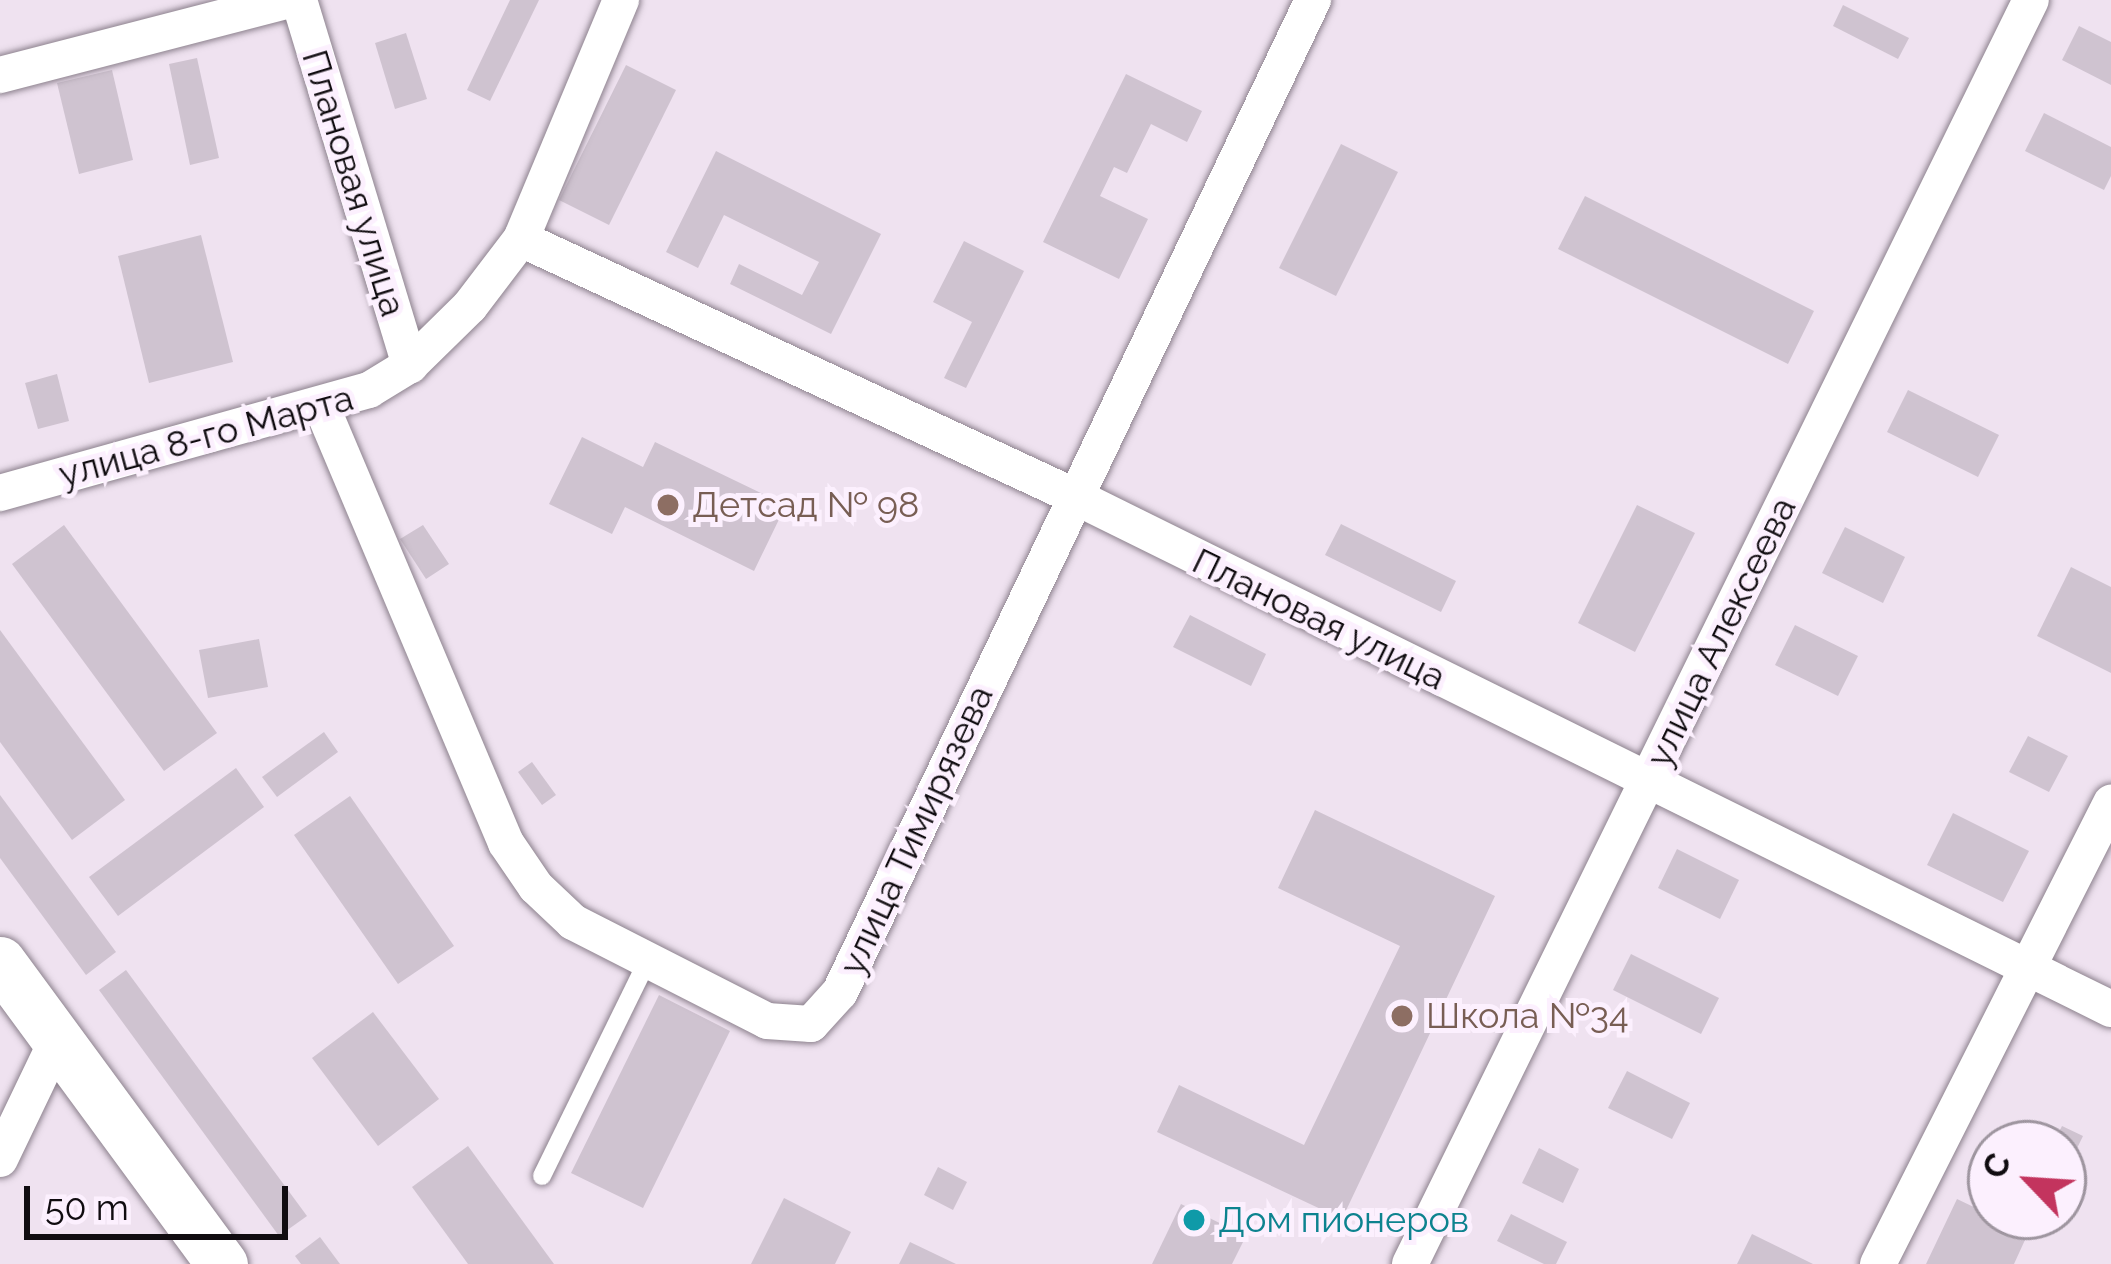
<!DOCTYPE html>
<meta charset="utf-8">
<style>
body{margin:0}
#map{position:relative;width:2111px;height:1264px;overflow:hidden;background:#efe2f0;font-family:Raleway,sans-serif}
div>[style]{position:absolute}
.building>*{inset:0;background:#cfc3d0}
.roads{filter:drop-shadow(0 0 3px #8d828e) drop-shadow(0 0 3px #8d828e)}
.service>*{height:18px;margin:-9px;padding:0 9px;transform-origin:9px;border-radius:9px;background:#fff}
.minor>*{height:36px;margin:-18px;padding:0 18px;transform-origin:18px;border-radius:18px;background:#fff}
.secondary>*{height:51px;margin:-25.5px;padding:0 25.5px;transform-origin:25.5px;border-radius:25.5px;background:#fff}
.dots>*{width:33px;height:33px;translate:-50% -50%;box-sizing:border-box;border:6px solid #fcf0fe;border-radius:50%}
span{translate:-50% -50%;white-space:nowrap;text-align:center;line-height:1.15;-webkit-text-stroke:10px #fcf0fe;paint-order:stroke}
.street-label{font-size:36px;color:#100c10}
.education-label{font-size:36px;color:#785e54}
.left{translate:0 -50%;text-align:left}
.culture-label{font-size:36px;color:#0d838f}
.north{position:absolute;left:1967px;top:1120px;width:120px;height:120px;box-sizing:border-box;background:#fcf0fe;border:3px solid #9e959f;border-radius:50%;rotate:295deg;font-size:33px;font-weight:700;line-height:48px;text-align:center;color:#100c10}
.north::after{content:'';display:block;margin:auto;width:42px;height:54px;background:#c3345e;clip-path:polygon(50% 0,100% 100%,50% 72%,0 100%)}
.scale{position:absolute;left:24px;top:1186px;width:264px;height:54px;box-sizing:border-box;border:6px solid #100c10;border-top:0;padding-left:15px;font-size:36px;line-height:42px;white-space:nowrap;color:#100c10;-webkit-text-stroke:9px #fcf0fe;paint-order:stroke}
</style>
<div id="map">
<div class="building">
<i style="clip-path:polygon(510px 0,539px 0,490px 101px,467px 90px)"></i>
<i style="clip-path:polygon(1843px 5px,1909px 38px,1898px 59px,1833px 26px)"></i>
<i style="clip-path:polygon(2079px 26px,2111px 42px,2111px 85px,2062px 60px)"></i>
<i style="clip-path:polygon(406px 33px,427px 99px,395px 109px,375px 43px)"></i>
<i style="clip-path:polygon(197px 58px,219px 158px,190px 165px,169px 64px)"></i>
<i style="clip-path:polygon(626px 65px,676px 90px,609px 225px,559px 200px)"></i>
<i style="clip-path:polygon(112px 70px,133px 160px,79px 174px,57px 83px)"></i>
<i style="clip-path:polygon(1126px 74px,1202px 111px,1187px 142px,1151px 124px,1127px 173px,1114px 167px,1100px 196px,1148px 219px,1119px 279px,1043px 242px)"></i>
<i style="clip-path:polygon(2044px 113px,2111px 147px,2111px 176px,2104px 190px,2025px 151px)"></i>
<i style="clip-path:polygon(1341px 144px,1398px 172px,1336px 296px,1279px 268px)"></i>
<i style="clip-path:polygon(716px 151px,881px 234px,831px 334px,730px 284px,739px 264px,802px 295px,819px 262px,724px 215px,698px 268px,666px 252px)"></i>
<i style="clip-path:polygon(1585px 196px,1814px 311px,1788px 364px,1558px 249px)"></i>
<i style="clip-path:polygon(201px 235px,233px 362px,149px 383px,118px 256px)"></i>
<i style="clip-path:polygon(964px 241px,1024px 271px,966px 388px,944px 378px,972px 322px,933px 302px)"></i>
<i style="clip-path:polygon(57px 374px,69px 421px,38px 429px,25px 383px)"></i>
<i style="clip-path:polygon(1908px 390px,1999px 435px,1978px 477px,1887px 432px)"></i>
<i style="clip-path:polygon(582px 437px,643px 467px,655px 442px,786px 505px,754px 571px,625px 507px,612px 534px,549px 504px)"></i>
<i style="clip-path:polygon(1637px 505px,1695px 533px,1635px 652px,1578px 623px)"></i>
<i style="clip-path:polygon(1341px 524px,1456px 581px,1441px 612px,1325px 555px)"></i>
<i style="clip-path:polygon(64px 525px,217px 733px,164px 771px,12px 564px)"></i>
<i style="clip-path:polygon(423px 525px,449px 564px,426px 579px,400px 539px)"></i>
<i style="clip-path:polygon(1845px 527px,1905px 557px,1883px 603px,1822px 573px)"></i>
<i style="clip-path:polygon(2071px 567px,2111px 587px,2111px 673px,2037px 636px)"></i>
<i style="clip-path:polygon(1190px 615px,1266px 654px,1251px 686px,1173px 647px)"></i>
<i style="clip-path:polygon(1795px 625px,1858px 656px,1838px 696px,1775px 665px)"></i>
<i style="clip-path:polygon(0 630px,125px 800px,72px 840px,0 742px)"></i>
<i style="clip-path:polygon(259px 639px,268px 687px,208px 698px,199px 650px)"></i>
<i style="clip-path:polygon(324px 732px,338px 752px,277px 797px,262px 777px)"></i>
<i style="clip-path:polygon(2028px 736px,2068px 756px,2049px 792px,2009px 772px)"></i>
<i style="clip-path:polygon(532px 762px,556px 795px,542px 805px,518px 772px)"></i>
<i style="clip-path:polygon(236px 768px,264px 807px,118px 916px,89px 877px)"></i>
<i style="clip-path:polygon(0 795px,116px 952px,86px 975px,0 858px)"></i>
<i style="clip-path:polygon(350px 796px,454px 946px,398px 984px,294px 835px)"></i>
<i style="clip-path:polygon(1315px 810px,1495px 896px,1342px 1219px,1157px 1132px,1179px 1085px,1304px 1145px,1400px 946px,1278px 888px)"></i>
<i style="clip-path:polygon(1953px 813px,2029px 851px,2003px 902px,1927px 865px)"></i>
<i style="clip-path:polygon(1677px 849px,1739px 880px,1720px 919px,1658px 888px)"></i>
<i style="clip-path:polygon(1631px 954px,1719px 998px,1701px 1034px,1613px 990px)"></i>
<i style="clip-path:polygon(126px 970px,307px 1216px,279px 1236px,99px 990px)"></i>
<i style="clip-path:polygon(659px 995px,730px 1031px,643px 1208px,571px 1173px)"></i>
<i style="clip-path:polygon(373px 1012px,439px 1099px,378px 1146px,312px 1058px)"></i>
<i style="clip-path:polygon(1627px 1071px,1690px 1103px,1672px 1139px,1608px 1108px)"></i>
<i style="clip-path:polygon(2062px 1126px,2083px 1136px,2063px 1177px,2063px 1144px,2053px 1144px)"></i>
<i style="clip-path:polygon(468px 1146px,554px 1264px,468px 1264px,412px 1187px)"></i>
<i style="clip-path:polygon(1539px 1148px,1579px 1169px,1563px 1203px,1522px 1183px)"></i>
<i style="clip-path:polygon(938px 1167px,967px 1182px,953px 1210px,924px 1195px)"></i>
<i style="clip-path:polygon(784px 1198px,851px 1232px,835px 1264px,751px 1264px)"></i>
<i style="clip-path:polygon(1957px 1199px,2003px 1221px,2005px 1216px,2036px 1216px,2014px 1264px,1926px 1264px)"></i>
<i style="clip-path:polygon(1181px 1204px,1246px 1236px,1232px 1264px,1152px 1264px)"></i>
<i style="clip-path:polygon(1511px 1214px,1567px 1242px,1556px 1264px,1544px 1264px,1497px 1241px)"></i>
<i style="clip-path:polygon(1752px 1234px,1813px 1264px,1737px 1264px)"></i>
<i style="clip-path:polygon(320px 1237px,340px 1264px,301px 1264px,295px 1256px)"></i>
<i style="clip-path:polygon(910px 1242px,956px 1264px,899px 1264px)"></i>
</div>
<div class="roads">
<div class="service">
<i style="left:542px;top:1176px;width:241px;rotate:-63.9deg"></i>
</div>
<div class="minor">
<i style="left:299px;top:0;width:382px;rotate:73.1deg"></i>
<i style="left:0;top:75px;width:299px;rotate:-14.5deg"></i>
<i style="left:521px;top:239px;width:610px;rotate:24.93deg"></i>
<i style="left:1074px;top:496px;width:1157px;rotate:26.32deg"></i>
<i style="left:321px;top:405px;width:475px;rotate:67.1deg"></i>
<i style="left:506px;top:843px;width:53px;rotate:55.7deg"></i>
<i style="left:536px;top:887px;width:51px;rotate:43.4deg"></i>
<i style="left:573px;top:922px;width:218px;rotate:27deg"></i>
<i style="left:767px;top:1021px;width:44px;rotate:3.9deg"></i>
<i style="left:811px;top:1024px;width:43px;rotate:-47.8deg"></i>
<i style="left:840px;top:992px;width:1099px;rotate:-64.51deg"></i>
<i style="left:0;top:493px;width:383px;rotate:-15.6deg"></i>
<i style="left:369px;top:390px;width:48px;rotate:-31.4deg"></i>
<i style="left:410px;top:365px;width:84px;rotate:-44.5deg"></i>
<i style="left:470px;top:306px;width:84px;rotate:-52.7deg"></i>
<i style="left:521px;top:239px;width:259px;rotate:-67.3deg"></i>
<i style="left:0;top:1159px;width:130px;rotate:-64.4deg"></i>
<i style="left:1410px;top:1264px;width:1408px;rotate:-63.84deg"></i>
<i style="left:1878px;top:1264px;width:517px;rotate:-63.19deg"></i>
</div>
<div class="secondary">
<i style="left:0;top:962px;width:375px;rotate:53.7deg"></i>
</div>
</div>
<div class="dots">
<i style="left:668px;top:505px;background:#8d6e63"></i>
<i style="left:1402px;top:1016px;background:#8d6e63"></i>
<i style="left:1194px;top:1220px;background:#0f9aa8"></i>
</div>
<div class="street-label">
<span style="left:354px;top:183px;rotate:73deg">Плановая улица</span>
<span style="left:206px;top:436px;rotate:-15deg">улица 8-го Марта</span>
<span style="left:1319px;top:619px;rotate:26deg">Плановая улица</span>
<span style="left:1721px;top:632px;rotate:-64deg">улица Алексеева</span>
<span style="left:916px;top:830px;rotate:-65deg">улица Тимирязева</span>
</div>
<div class="education-label">
<span class="left" style="left:692px;top:505px">Детсад № 98</span>
<span class="left" style="left:1426px;top:1016px">Школа №34</span>
</div>
<div class="culture-label">
<span class="left" style="left:1218px;top:1220px">Дом пионеров</span>
</div>
<div class="north">С</div>
<div class="scale">50 m</div>
</div>
